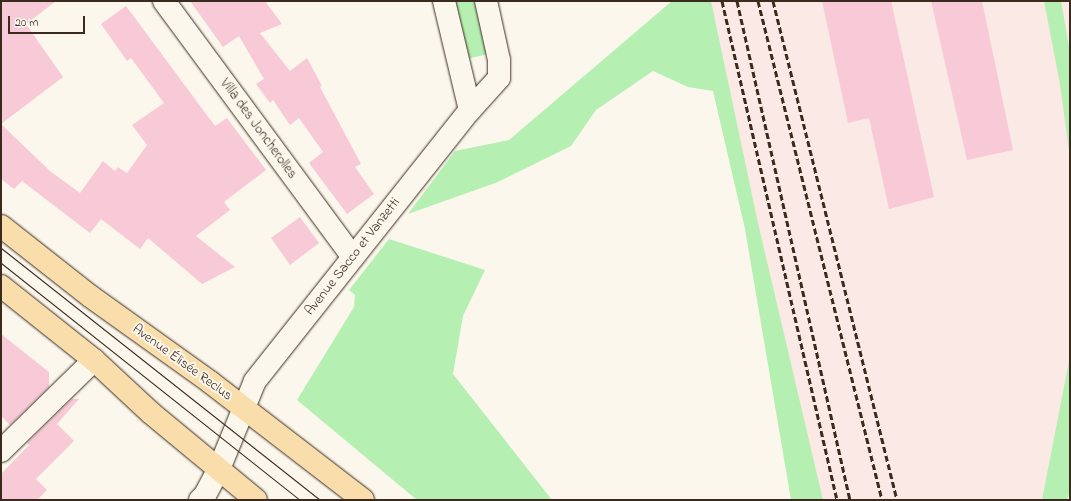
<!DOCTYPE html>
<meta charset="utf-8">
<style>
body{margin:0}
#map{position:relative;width:1071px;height:501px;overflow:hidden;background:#fbf7ec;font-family:"Indie Flower",sans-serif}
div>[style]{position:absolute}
.built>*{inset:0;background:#fae9e5}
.green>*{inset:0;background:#b6efb2}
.building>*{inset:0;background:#f8c9d6}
.roads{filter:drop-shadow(0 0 1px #3b2a1e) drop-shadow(0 0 1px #3b2a1e)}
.street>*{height:22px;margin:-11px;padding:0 11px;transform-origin:11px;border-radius:11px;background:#fbf7ec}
.primary>*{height:22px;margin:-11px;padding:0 11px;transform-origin:11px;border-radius:11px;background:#f9deab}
.tram>*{height:1px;margin:-0.5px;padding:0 0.5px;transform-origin:0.5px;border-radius:0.5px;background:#3b2a1e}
.rail>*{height:3px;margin-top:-1.5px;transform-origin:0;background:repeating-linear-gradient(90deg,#3b2a1e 0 6px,transparent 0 9px)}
span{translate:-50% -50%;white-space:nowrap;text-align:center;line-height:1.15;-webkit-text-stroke:4px #fbf7ec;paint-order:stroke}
.street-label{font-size:14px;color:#3b2a1e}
.frame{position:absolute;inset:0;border:2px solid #3b2a1e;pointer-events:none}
.scale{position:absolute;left:8px;top:16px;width:77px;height:18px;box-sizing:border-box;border:2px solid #3b2a1e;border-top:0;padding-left:5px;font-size:12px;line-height:14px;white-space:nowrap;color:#3b2a1e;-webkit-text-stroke:3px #fbf7ec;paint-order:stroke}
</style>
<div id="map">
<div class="built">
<i style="clip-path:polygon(705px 1px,1070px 1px,1070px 491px,1067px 500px,809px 500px)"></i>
</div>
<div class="green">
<i style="clip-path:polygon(454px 1px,476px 1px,488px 54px,467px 59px)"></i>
<i style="clip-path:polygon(672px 1px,711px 1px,758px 223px,823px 500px,791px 500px,745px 229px,713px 91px,688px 87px,653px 71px,596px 110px,571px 146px,498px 182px,408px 214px,455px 151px,509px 140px)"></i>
<i style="clip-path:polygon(1044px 1px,1061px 1px,1070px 52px,1070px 159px,1060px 84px)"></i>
<i style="clip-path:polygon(389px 239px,485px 270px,463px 316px,453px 374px,552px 500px,417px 500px,297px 400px,354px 307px,355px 295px,349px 290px)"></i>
<i style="clip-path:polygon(1070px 356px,1070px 491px,1067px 500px,1042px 500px)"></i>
</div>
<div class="building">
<i style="clip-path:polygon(1px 1px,56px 1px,26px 24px,63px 77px,1px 124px,50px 171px,80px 193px,103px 161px,115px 171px,118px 167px,127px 173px,147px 145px,132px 125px,164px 103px,131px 58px,127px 61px,101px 24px,126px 6px,215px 126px,227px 118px,266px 170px,224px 202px,230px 210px,196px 236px,235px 267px,202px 284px,148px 238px,140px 249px,101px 219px,90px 233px,22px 181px,14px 189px,1px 179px)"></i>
<i style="clip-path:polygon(190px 1px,265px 1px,282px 24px,260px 33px,290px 71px,307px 58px,322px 86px,320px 87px,361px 164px,355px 167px,374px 194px,347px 214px,309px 163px,323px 152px,299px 118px,290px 125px,273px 100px,270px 103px,256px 84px,264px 79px,239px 36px,223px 47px)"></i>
<i style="clip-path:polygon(822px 1px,891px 1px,934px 197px,889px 209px,869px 118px,848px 123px)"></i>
<i style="clip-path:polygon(931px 1px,982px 1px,1013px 150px,967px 160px)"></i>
<i style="clip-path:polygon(300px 217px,319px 243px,290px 265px,271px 238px)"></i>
<i style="clip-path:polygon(1px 334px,49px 372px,49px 387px,10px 425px,1px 416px)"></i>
<i style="clip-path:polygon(72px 399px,79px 399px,57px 424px,74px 441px,36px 479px,47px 490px,37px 500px,1px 500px,1px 474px,29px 445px,27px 443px)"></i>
</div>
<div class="roads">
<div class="street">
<i style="left:164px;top:1px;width:318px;rotate:53.6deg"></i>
<i style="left:444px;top:1px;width:112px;rotate:76.6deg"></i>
<i style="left:1px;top:451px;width:130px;rotate:-44.4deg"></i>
<i style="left:200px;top:500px;width:7px;rotate:-45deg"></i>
<i style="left:205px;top:495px;width:30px;rotate:-62deg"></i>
<i style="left:219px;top:469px;width:95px;rotate:-67.8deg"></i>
<i style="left:255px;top:381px;width:346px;rotate:-51.6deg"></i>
<i style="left:470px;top:110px;width:43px;rotate:-47.8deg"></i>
<i style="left:499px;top:78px;width:18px;rotate:-90deg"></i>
<i style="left:499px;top:60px;width:60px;rotate:-102.4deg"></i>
</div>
<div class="primary">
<i style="left:1px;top:226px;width:113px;rotate:38.2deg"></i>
<i style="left:90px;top:296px;width:148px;rotate:35.6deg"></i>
<i style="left:210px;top:382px;width:193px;rotate:37.6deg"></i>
<i style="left:1px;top:286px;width:119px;rotate:38.5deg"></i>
<i style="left:94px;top:360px;width:78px;rotate:42.9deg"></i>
<i style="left:151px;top:413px;width:136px;rotate:39.6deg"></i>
</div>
</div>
<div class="tram">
<i style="left:1px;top:248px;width:407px;rotate:38.3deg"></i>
<i style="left:1px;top:263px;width:382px;rotate:38.4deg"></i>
</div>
<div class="rail">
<i style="left:722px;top:1px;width:512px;rotate:77.02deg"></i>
<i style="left:737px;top:1px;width:512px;rotate:77.24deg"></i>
<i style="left:758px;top:1px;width:514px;rotate:76.04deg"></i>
<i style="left:773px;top:1px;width:514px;rotate:76.04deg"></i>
</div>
<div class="street-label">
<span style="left:258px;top:129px;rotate:54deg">Villa des Joncherolles</span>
<span style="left:353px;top:257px;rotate:-52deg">Avenue Sacco et Vanzetti</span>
<span style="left:182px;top:363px;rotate:36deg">Avenue Élisée Reclus</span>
</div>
<div class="frame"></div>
<div class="scale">20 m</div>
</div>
